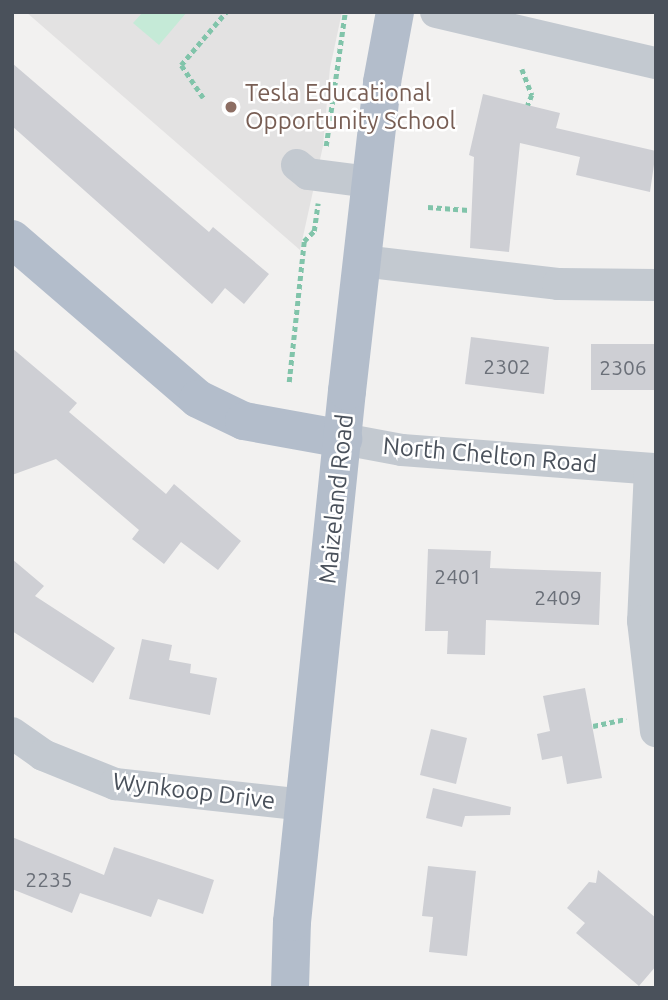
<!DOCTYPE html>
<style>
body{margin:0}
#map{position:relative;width:668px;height:1000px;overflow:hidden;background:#f2f1f0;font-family:Ubuntu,sans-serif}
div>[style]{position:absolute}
.education>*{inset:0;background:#e3e2e2}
.green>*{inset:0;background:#c5ead7}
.building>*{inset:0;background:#cecfd4}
.path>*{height:4.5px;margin-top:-2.25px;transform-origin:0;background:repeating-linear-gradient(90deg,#81c4aa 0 5px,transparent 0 8.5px)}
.minor>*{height:32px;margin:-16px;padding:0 16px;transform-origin:16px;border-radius:16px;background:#c3c9d0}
.major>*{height:38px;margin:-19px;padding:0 19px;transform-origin:19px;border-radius:19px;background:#b3bdcb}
.dots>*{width:19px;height:19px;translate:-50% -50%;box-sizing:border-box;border:4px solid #fff;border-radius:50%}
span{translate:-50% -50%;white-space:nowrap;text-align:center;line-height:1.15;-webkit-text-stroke:5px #fff;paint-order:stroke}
.number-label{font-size:21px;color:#6b7079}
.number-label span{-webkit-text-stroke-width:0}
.education-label{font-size:24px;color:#785e54}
.left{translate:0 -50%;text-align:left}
.street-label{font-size:24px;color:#4a515b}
.frame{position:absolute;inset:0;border:14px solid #4a515b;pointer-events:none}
</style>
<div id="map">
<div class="education">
<i style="clip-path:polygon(26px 12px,342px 12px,330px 68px,323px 146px,300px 250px)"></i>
</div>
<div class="green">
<i style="clip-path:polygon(143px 12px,187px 12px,159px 45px,133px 23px)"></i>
</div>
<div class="building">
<i style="clip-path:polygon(12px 63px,209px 232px,213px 227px,269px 274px,244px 304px,225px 288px,212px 304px,12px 126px)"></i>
<i style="clip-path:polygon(483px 94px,560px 113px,556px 128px,656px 151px,650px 192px,576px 175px,580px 157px,520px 143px,509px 252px,470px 248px,474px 157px,469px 155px)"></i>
<i style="clip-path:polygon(471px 337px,549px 347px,544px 394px,465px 384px)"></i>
<i style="clip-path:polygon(591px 344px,656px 344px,656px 390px,591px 390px)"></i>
<i style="clip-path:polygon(12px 348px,77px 403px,69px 412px,166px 494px,174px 484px,241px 541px,218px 570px,181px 542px,164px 564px,132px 539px,139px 530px,56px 459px,12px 475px)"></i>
<i style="clip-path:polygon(428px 549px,491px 551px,490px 568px,601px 572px,599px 625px,486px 620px,485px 655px,447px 654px,448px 631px,425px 631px)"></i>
<i style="clip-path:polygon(12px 559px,44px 586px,35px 596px,115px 648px,93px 683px,12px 631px)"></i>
<i style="clip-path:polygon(142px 639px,172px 645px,169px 660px,191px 664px,190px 673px,217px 678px,210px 715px,129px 699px)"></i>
<i style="clip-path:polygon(585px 688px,602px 778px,567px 784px,562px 756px,542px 760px,537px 734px,550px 731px,543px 696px)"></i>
<i style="clip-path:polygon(431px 729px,467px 738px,456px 784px,420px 775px)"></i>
<i style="clip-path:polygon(433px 788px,511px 807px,510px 815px,465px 816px,462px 827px,426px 818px)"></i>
<i style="clip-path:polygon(12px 837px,104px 875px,114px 847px,214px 880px,203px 914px,158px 899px,151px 917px,80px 893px,72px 913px,12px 889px)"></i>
<i style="clip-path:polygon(428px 866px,476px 871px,467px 956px,429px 952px,433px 917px,422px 916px)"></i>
<i style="clip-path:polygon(598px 870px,656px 918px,656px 966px,639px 986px,576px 933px,585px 923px,567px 908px,589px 882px,596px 883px)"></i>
</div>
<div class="path">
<i style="left:522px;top:69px;width:28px;rotate:69deg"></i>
<i style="left:532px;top:95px;width:11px;rotate:112deg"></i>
<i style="left:203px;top:98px;width:40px;rotate:-124deg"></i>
<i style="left:181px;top:65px;width:70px;rotate:-49.7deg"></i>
<i style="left:326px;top:146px;width:135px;rotate:-81.9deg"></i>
<i style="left:428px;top:207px;width:41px;rotate:4.2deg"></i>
<i style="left:289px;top:382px;width:142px;rotate:-83.9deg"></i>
<i style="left:304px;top:241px;width:14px;rotate:-45deg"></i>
<i style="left:314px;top:231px;width:28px;rotate:-82deg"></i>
<i style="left:593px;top:726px;width:34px;rotate:-12deg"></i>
</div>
<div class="minor">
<i style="left:436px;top:12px;width:226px;rotate:13.1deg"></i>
<i style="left:297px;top:165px;width:14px;rotate:39deg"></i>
<i style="left:308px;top:174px;width:63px;rotate:7.4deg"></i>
<i style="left:362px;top:261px;width:197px;rotate:6.7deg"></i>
<i style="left:558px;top:284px;width:98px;rotate:0.6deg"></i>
<i style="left:343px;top:439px;width:60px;rotate:10.6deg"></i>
<i style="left:402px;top:450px;width:255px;rotate:4.3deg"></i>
<i style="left:650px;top:469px;width:152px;rotate:92.6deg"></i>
<i style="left:643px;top:621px;width:111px;rotate:83.3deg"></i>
<i style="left:12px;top:733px;width:38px;rotate:35deg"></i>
<i style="left:43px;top:755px;width:78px;rotate:21.9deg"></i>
<i style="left:115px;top:784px;width:190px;rotate:6.3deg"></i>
</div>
<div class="major">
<i style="left:12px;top:239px;width:245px;rotate:40.7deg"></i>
<i style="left:198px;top:399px;width:51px;rotate:25.6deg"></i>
<i style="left:244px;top:421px;width:101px;rotate:10.3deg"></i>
<i style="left:290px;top:988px;width:66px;rotate:-88.3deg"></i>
<i style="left:292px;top:922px;width:534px;rotate:-84.09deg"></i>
<i style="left:347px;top:391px;width:311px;rotate:-83.5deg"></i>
<i style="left:382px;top:82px;width:71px;rotate:-79.5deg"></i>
</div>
<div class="dots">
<i style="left:231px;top:107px;background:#8d6e63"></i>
</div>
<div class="number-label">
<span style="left:507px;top:366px">2302</span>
<span style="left:623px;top:367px">2306</span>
<span style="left:458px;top:576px">2401</span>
<span style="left:558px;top:597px">2409</span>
<span style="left:49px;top:879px">2235</span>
</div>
<div class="education-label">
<span class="left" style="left:245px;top:107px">Tesla Educational<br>Opportunity School</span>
</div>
<div class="street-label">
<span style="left:490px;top:455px;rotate:5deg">North Chelton Road</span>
<span style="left:336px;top:499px;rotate:-84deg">Maizeland Road</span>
<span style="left:194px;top:791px;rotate:7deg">Wynkoop Drive</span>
</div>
<div class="frame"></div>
</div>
